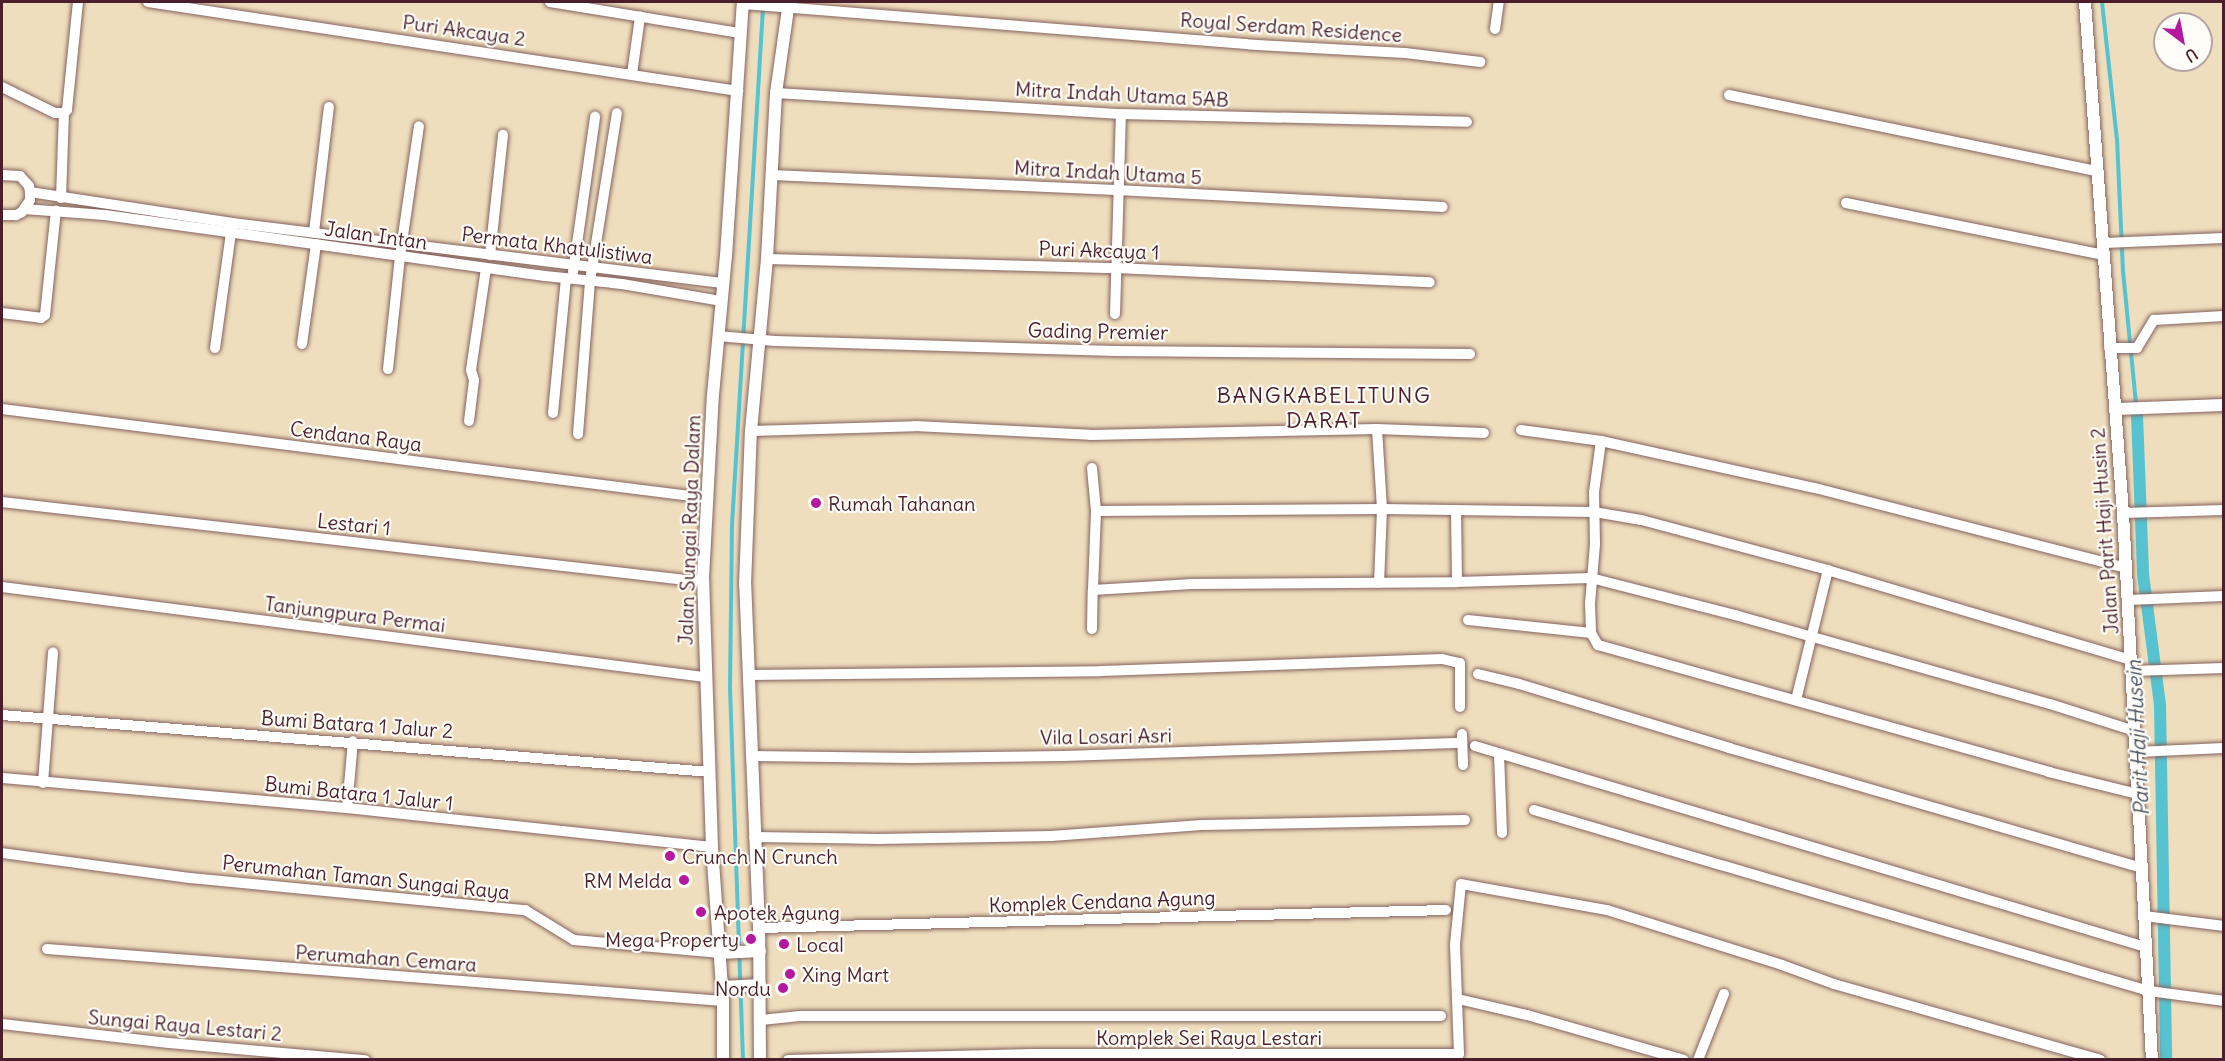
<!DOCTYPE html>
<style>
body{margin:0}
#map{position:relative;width:2225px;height:1061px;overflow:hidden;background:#efdebd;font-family:Delius,sans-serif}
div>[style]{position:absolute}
.stream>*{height:4px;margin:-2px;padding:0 2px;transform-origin:2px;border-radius:2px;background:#57c3d0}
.canal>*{height:12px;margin:-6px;padding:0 6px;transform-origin:6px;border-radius:6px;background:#57c3d0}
.roads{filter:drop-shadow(0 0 2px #84625e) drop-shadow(0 0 2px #84625e)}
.minor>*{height:10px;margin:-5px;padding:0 5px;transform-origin:5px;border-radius:5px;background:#fff}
.tertiary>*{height:12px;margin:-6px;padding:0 6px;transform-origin:6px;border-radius:6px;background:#fff}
.dots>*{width:16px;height:16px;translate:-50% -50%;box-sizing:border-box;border:3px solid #fdfcf7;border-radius:50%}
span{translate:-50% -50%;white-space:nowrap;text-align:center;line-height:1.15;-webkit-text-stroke:4.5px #fdfcf7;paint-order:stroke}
.street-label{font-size:20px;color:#4a1f2b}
.poi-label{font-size:20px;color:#4a1f2b}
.left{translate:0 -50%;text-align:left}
.right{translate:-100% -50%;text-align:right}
.water-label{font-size:21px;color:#4f5865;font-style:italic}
.quarter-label{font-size:22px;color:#4a1f2b;letter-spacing:1.5px}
.frame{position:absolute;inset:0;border:3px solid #4a1f2b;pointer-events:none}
.north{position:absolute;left:2153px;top:12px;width:60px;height:60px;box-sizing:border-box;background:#fdfcf7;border:2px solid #b5a4a5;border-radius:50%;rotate:148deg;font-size:16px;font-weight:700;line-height:24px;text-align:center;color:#4a1f2b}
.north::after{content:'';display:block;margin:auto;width:21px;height:27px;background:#b5179e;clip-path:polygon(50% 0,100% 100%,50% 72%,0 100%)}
</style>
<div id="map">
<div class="stream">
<i style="left:2102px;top:2px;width:138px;rotate:83.8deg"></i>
<i style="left:2117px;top:139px;width:132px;rotate:87.4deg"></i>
<i style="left:2123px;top:271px;width:145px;rotate:84.4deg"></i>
<i style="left:743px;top:1060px;width:372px;rotate:-92deg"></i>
<i style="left:730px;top:688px;width:163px;rotate:-89.3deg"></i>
<i style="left:732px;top:525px;width:518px;rotate:-86.57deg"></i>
</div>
<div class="canal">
<i style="left:2137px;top:415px;width:159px;rotate:87.8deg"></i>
<i style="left:2143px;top:574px;width:132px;rotate:82.6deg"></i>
<i style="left:2160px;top:705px;width:355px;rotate:89deg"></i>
</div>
<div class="roads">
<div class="minor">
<i style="left:148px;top:2px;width:597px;rotate:8.58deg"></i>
<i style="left:550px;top:2px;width:193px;rotate:9.3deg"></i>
<i style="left:743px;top:4px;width:516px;rotate:4.56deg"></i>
<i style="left:1257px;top:45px;width:148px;rotate:3.1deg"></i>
<i style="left:1405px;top:53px;width:76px;rotate:6.8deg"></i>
<i style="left:1495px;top:29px;width:27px;rotate:-82deg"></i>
<i style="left:632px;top:74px;width:58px;rotate:-82deg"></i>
<i style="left:2px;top:87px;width:59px;rotate:26.1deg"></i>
<i style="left:55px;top:113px;width:9px"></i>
<i style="left:64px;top:113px;width:4px;rotate:-45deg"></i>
<i style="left:67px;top:110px;width:109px;rotate:-84.2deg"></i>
<i style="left:776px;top:93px;width:346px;rotate:3.5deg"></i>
<i style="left:1121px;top:114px;width:346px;rotate:1.3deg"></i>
<i style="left:1729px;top:95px;width:376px;rotate:11.7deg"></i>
<i style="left:2px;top:175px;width:18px;rotate:3deg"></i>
<i style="left:20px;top:176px;width:13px;rotate:48deg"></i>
<i style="left:29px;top:186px;width:6px;rotate:81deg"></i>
<i style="left:30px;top:192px;width:8px;rotate:90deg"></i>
<i style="left:30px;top:200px;width:14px;rotate:124deg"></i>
<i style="left:22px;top:212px;width:7px;rotate:153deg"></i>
<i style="left:16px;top:215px;width:14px;rotate:180deg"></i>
<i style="left:771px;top:175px;width:346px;rotate:2.5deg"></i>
<i style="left:1117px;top:190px;width:326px;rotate:3deg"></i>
<i style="left:30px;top:192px;width:205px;rotate:8.7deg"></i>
<i style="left:233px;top:223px;width:494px;rotate:7deg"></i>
<i style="left:61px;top:198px;width:85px;rotate:-88deg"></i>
<i style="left:1846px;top:203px;width:263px;rotate:11.4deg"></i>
<i style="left:24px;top:209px;width:81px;rotate:4.2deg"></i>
<i style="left:105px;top:215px;width:444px;rotate:7.9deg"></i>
<i style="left:545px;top:276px;width:77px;rotate:5.9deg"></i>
<i style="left:622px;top:284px;width:100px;rotate:9.7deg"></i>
<i style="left:314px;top:232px;width:126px;rotate:-83.2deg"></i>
<i style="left:2104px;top:243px;width:120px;rotate:-2.4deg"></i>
<i style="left:490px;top:255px;width:121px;rotate:-83.8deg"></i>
<i style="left:767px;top:259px;width:349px;rotate:1.5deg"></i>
<i style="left:1116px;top:268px;width:314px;rotate:2.6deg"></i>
<i style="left:573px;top:272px;width:157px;rotate:-81.9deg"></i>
<i style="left:2px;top:313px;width:39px;rotate:7deg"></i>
<i style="left:41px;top:318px;width:5px;rotate:-37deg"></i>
<i style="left:45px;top:315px;width:105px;rotate:-84deg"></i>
<i style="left:1115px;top:314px;width:200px;rotate:-88.3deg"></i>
<i style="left:718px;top:336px;width:57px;rotate:5deg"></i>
<i style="left:775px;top:341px;width:340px;rotate:1.7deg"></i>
<i style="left:1115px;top:351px;width:355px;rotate:0.5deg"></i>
<i style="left:302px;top:344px;width:101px;rotate:-82deg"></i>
<i style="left:215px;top:348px;width:123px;rotate:-82.1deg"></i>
<i style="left:2109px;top:348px;width:28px"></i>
<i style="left:2137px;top:348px;width:33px;rotate:-59deg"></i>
<i style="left:2154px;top:320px;width:70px;rotate:-3.3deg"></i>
<i style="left:388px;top:369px;width:114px;rotate:-83.9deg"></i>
<i style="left:400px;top:256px;width:131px;rotate:-81.7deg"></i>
<i style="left:2px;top:409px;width:711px;rotate:7.2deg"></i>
<i style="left:553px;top:413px;width:135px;rotate:-84.5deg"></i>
<i style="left:469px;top:421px;width:41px;rotate:-83deg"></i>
<i style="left:474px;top:380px;width:10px;rotate:-107deg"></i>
<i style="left:471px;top:370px;width:102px;rotate:-81.6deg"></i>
<i style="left:1377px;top:429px;width:80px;rotate:86.4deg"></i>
<i style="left:1382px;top:509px;width:74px;rotate:92.3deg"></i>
<i style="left:1521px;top:430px;width:81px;rotate:7.8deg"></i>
<i style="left:1601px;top:441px;width:219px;rotate:12.4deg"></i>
<i style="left:1815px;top:488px;width:321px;rotate:14.4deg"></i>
<i style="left:751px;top:431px;width:164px;rotate:-1.7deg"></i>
<i style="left:915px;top:426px;width:175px;rotate:2.9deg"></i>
<i style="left:1090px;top:435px;width:287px;rotate:-1.2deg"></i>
<i style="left:1377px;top:429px;width:107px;rotate:2.1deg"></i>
<i style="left:578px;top:434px;width:153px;rotate:-85.5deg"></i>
<i style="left:590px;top:281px;width:170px;rotate:-80.9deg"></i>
<i style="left:1601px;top:441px;width:51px;rotate:97.8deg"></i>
<i style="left:1594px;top:492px;width:52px;rotate:88.9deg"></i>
<i style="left:1595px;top:544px;width:59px;rotate:94.8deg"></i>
<i style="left:1590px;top:603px;width:30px;rotate:88deg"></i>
<i style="left:1591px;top:633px;width:14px;rotate:60deg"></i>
<i style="left:1598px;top:645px;width:469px;rotate:15.7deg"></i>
<i style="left:2049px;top:772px;width:92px;rotate:13.9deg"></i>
<i style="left:1092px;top:468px;width:43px;rotate:84.7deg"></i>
<i style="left:2px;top:502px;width:706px;rotate:6.51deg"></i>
<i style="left:1456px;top:510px;width:72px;rotate:89.2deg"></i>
<i style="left:2123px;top:513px;width:101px;rotate:-1.7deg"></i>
<i style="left:2px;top:587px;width:709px;rotate:7.3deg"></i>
<i style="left:2128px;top:600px;width:96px;rotate:-2.4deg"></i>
<i style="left:1468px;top:620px;width:124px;rotate:6deg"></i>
<i style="left:1092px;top:629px;width:39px;rotate:-89deg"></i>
<i style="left:2131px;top:660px;width:316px;rotate:-163.5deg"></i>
<i style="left:1828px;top:570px;width:194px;rotate:-165deg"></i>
<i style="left:1641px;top:520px;width:48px;rotate:-170.3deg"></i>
<i style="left:1594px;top:512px;width:212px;rotate:-179.2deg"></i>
<i style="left:1382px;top:509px;width:286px;rotate:179.6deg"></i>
<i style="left:1096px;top:511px;width:79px;rotate:92.2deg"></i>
<i style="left:1093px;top:590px;width:99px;rotate:-3.5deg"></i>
<i style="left:1192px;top:584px;width:265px;rotate:-0.4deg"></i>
<i style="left:1457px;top:582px;width:134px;rotate:-1.7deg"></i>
<i style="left:1591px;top:578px;width:149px;rotate:14.4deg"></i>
<i style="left:1735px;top:615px;width:327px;rotate:15.8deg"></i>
<i style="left:2050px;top:704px;width:89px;rotate:17.6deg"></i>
<i style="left:2132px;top:671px;width:92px;rotate:-1.9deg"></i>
<i style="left:1478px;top:674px;width:42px;rotate:13.7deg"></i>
<i style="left:1519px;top:684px;width:220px;rotate:16.9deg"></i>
<i style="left:1729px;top:748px;width:430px;rotate:16.2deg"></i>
<i style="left:748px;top:675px;width:353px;rotate:-0.6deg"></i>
<i style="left:1101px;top:671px;width:341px;rotate:-2deg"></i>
<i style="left:1442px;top:659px;width:18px;rotate:13deg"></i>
<i style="left:1460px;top:663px;width:44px;rotate:90deg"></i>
<i style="left:1796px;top:700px;width:134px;rotate:-76.2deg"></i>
<i style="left:2px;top:715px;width:710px;rotate:4.6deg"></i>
<i style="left:1462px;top:734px;width:31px;rotate:88deg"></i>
<i style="left:1475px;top:746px;width:700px;rotate:16.68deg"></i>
<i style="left:2136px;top:752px;width:88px;rotate:-2.6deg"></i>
<i style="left:1499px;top:754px;width:79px;rotate:87.8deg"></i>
<i style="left:751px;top:756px;width:161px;rotate:0.7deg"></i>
<i style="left:912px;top:758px;width:152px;rotate:-0.8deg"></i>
<i style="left:1064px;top:756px;width:398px;rotate:-1.9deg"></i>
<i style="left:2px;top:778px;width:346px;rotate:5deg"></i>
<i style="left:347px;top:808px;width:367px;rotate:6.1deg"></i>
<i style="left:43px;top:783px;width:131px;rotate:-85.6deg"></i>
<i style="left:347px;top:808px;width:67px;rotate:-84.9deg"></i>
<i style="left:1534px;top:810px;width:641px;rotate:16.4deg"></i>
<i style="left:2149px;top:991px;width:76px;rotate:7.6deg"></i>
<i style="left:754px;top:837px;width:124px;rotate:0.9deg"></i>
<i style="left:878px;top:839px;width:173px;rotate:-1deg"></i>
<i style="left:1051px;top:836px;width:151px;rotate:-4.2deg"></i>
<i style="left:1202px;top:825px;width:263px;rotate:-1.1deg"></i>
<i style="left:2px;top:853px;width:190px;rotate:7.6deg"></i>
<i style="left:190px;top:878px;width:337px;rotate:5.5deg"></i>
<i style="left:525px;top:910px;width:57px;rotate:31.5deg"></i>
<i style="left:574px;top:940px;width:147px;rotate:5.1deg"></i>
<i style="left:2144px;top:916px;width:81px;rotate:7.1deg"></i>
<i style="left:759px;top:928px;width:687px;rotate:-1.5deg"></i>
<i style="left:47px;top:949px;width:678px;rotate:4.4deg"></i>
<i style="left:1458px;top:999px;width:71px;rotate:13.1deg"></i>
<i style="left:1527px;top:1015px;width:163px;rotate:16deg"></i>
<i style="left:761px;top:1020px;width:39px;rotate:-6deg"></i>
<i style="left:800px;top:1016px;width:641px"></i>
<i style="left:2px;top:1024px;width:168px;rotate:6.5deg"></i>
<i style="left:169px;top:1043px;width:197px;rotate:5deg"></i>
<i style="left:788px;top:1060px;width:245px;rotate:-1.4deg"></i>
<i style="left:1033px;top:1054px;width:426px"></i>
<i style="left:1459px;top:1054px;width:110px;rotate:-92.1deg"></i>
<i style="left:1455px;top:944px;width:60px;rotate:-84.3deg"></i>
<i style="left:1461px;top:884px;width:148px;rotate:10.1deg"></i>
<i style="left:1607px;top:910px;width:183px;rotate:17.4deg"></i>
<i style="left:1782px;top:965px;width:55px;rotate:20.1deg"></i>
<i style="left:1834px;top:984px;width:277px;rotate:15.9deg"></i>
<i style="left:1698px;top:1060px;width:71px;rotate:-68.5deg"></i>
</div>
<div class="tertiary">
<i style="left:2085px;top:2px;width:512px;rotate:85.75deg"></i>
<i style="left:2123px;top:513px;width:548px;rotate:86.97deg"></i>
<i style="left:2116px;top:409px;width:108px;rotate:-2.1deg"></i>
<i style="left:720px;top:953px;width:40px;rotate:-2.9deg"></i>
<i style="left:722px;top:987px;width:38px;rotate:-3deg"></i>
<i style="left:723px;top:1060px;width:59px;rotate:-90deg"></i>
<i style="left:723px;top:1001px;width:154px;rotate:-94.1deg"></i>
<i style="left:712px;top:847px;width:269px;rotate:-91.9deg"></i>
<i style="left:703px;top:578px;width:183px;rotate:-86.9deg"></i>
<i style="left:713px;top:395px;width:140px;rotate:-84.7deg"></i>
<i style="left:726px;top:256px;width:255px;rotate:-86.2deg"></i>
<i style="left:760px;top:1060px;width:132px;rotate:-90.4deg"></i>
<i style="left:759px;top:928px;width:343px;rotate:-92.3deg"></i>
<i style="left:745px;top:585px;width:154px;rotate:-87.8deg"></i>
<i style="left:751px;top:431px;width:173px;rotate:-84.7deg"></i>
<i style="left:767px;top:259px;width:166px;rotate:-86.9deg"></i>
<i style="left:776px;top:93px;width:92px;rotate:-81.9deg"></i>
</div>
</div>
<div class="dots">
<i style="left:816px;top:503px;background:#b5179e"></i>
<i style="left:670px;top:856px;background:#b5179e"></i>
<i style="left:684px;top:880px;background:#b5179e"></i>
<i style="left:701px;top:912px;background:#b5179e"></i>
<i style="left:751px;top:939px;background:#b5179e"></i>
<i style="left:784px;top:944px;background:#b5179e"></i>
<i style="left:790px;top:974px;background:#b5179e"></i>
<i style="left:783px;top:988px;background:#b5179e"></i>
</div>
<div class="street-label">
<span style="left:1291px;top:27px;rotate:4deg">Royal Serdam Residence</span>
<span style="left:464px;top:30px;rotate:8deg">Puri Akcaya 2</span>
<span style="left:1122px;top:94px;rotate:3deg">Mitra Indah Utama 5AB</span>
<span style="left:1108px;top:172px;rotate:3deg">Mitra Indah Utama 5</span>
<span style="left:376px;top:235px;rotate:8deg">Jalan Intan</span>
<span style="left:557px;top:245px;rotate:7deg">Permata Khatulistiwa</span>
<span style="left:1099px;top:250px;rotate:2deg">Puri Akcaya 1</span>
<span style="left:1098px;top:331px;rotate:1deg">Gading Premier</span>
<span style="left:356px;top:436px;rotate:7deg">Cendana Raya</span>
<span style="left:354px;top:524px;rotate:6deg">Lestari 1</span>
<span style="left:689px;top:530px;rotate:-88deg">Jalan Sungai Raya Dalam</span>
<span style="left:2104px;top:531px;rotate:-94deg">Jalan Parit Haji Husin 2</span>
<span style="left:355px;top:614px;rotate:7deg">Tanjungpura Permai</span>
<span style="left:357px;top:724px;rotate:4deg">Bumi Batara 1 Jalur 2</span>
<span style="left:1106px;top:736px;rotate:-1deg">Vila Losari Asri</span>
<span style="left:359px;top:793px;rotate:6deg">Bumi Batara 1 Jalur 1</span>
<span style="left:366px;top:877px;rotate:6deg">Perumahan Taman Sungai Raya</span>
<span style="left:1102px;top:901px;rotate:-2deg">Komplek Cendana Agung</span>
<span style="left:386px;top:958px;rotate:4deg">Perumahan Cemara</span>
<span style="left:185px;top:1025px;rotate:5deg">Sungai Raya Lestari 2</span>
<span style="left:1209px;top:1037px">Komplek Sei Raya Lestari</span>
</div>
<div class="poi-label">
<span class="left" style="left:828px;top:503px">Rumah Tahanan</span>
<span class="left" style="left:682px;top:856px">Crunch N Crunch</span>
<span class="right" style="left:672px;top:880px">RM Melda</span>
<span class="left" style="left:714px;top:912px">Apotek Agung</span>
<span class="right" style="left:739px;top:939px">Mega Property</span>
<span class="left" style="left:796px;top:944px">Local</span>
<span class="left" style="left:802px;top:974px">Xing Mart</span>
<span class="right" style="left:771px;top:988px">Nordu</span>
</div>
<div class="water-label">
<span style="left:2138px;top:738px;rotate:-93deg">Parit Haji Husein</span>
</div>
<div class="quarter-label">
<span style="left:1324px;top:408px">BANGKABELITUNG<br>DARAT</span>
</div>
<div class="frame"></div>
<div class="north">U</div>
</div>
